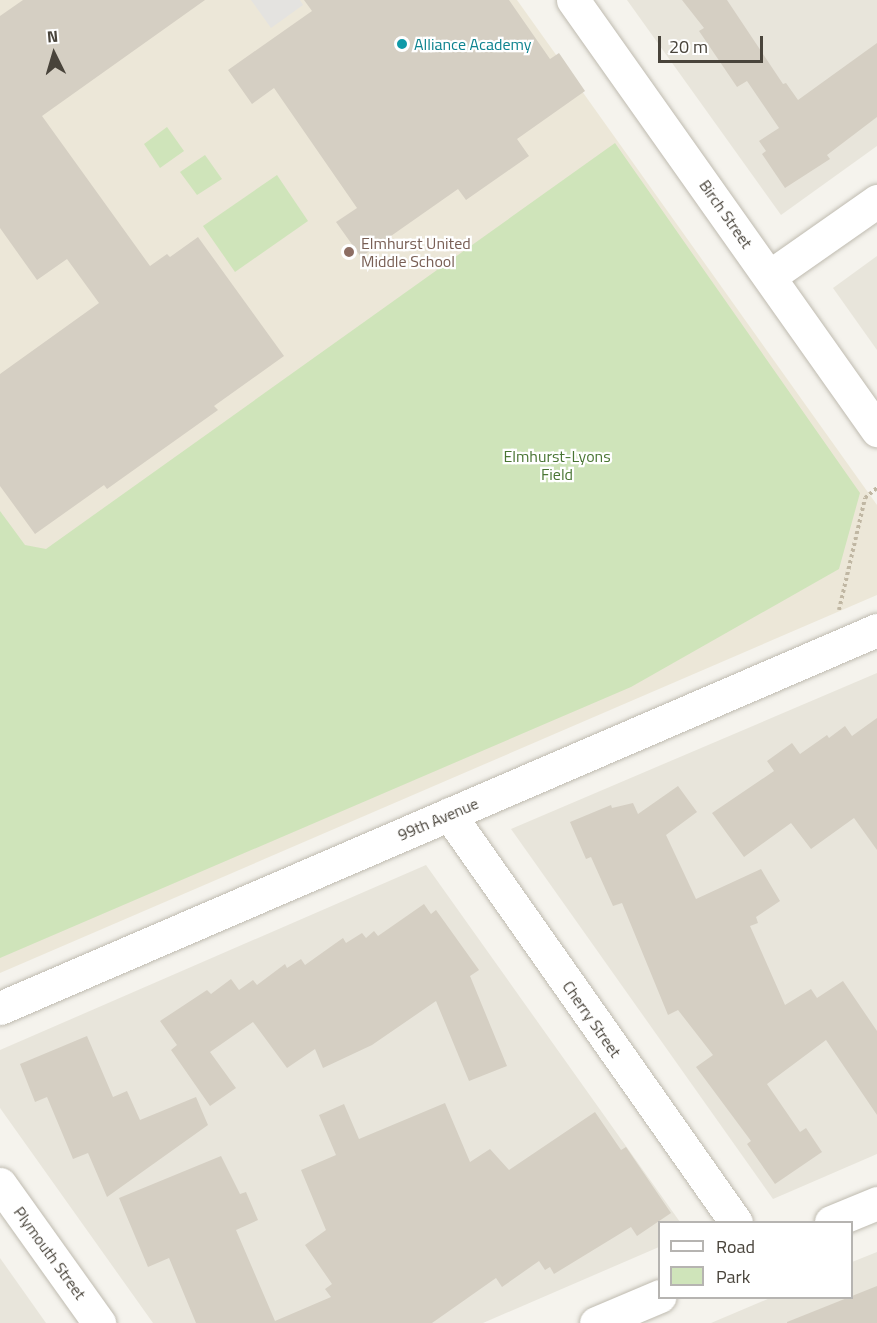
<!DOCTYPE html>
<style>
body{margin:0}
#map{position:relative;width:877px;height:1323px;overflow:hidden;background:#f5f3ed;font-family:"Titillium Web",sans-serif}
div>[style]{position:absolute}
.residential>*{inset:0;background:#e8e5db}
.education>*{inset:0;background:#ece7d8}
.green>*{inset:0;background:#cfe4ba}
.parking>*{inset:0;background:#e4e3e0}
.building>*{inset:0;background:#d5cfc3}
.path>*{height:4px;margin-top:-2px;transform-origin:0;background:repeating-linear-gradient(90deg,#c0b7a3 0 3px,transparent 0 6px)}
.roads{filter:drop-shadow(0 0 2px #bfbbb0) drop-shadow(0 0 2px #bfbbb0)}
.minor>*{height:33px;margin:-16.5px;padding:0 16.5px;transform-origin:16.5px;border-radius:16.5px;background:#fff}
.dots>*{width:16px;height:16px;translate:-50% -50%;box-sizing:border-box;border:3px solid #fff;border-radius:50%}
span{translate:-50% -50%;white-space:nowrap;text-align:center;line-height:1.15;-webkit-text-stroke:4.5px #fff;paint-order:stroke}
.culture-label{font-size:16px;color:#0d838f}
.left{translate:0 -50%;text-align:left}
.street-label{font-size:16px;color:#49443b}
.education-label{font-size:16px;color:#785e54}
.park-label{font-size:16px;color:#497533}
.legend{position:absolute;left:658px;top:1221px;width:195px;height:78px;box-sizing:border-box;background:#fff;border:2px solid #b6b4b1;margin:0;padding:8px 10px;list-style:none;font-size:18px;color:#49443b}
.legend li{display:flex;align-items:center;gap:12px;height:30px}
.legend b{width:30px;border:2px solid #b6b4b1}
.north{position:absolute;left:24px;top:24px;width:60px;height:60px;-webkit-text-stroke:4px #fff;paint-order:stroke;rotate:355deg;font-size:16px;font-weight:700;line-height:24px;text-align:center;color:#49443b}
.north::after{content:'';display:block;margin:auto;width:21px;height:27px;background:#49443b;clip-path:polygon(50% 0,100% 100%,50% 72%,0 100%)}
.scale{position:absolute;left:658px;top:36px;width:105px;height:27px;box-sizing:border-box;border:3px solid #49443b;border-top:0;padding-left:8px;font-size:18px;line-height:21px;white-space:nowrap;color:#49443b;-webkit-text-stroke:4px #fff;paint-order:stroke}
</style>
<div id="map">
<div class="residential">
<i style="clip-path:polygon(627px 0,877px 0,877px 146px,781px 215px)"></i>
<i style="clip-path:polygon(877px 256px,877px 350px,833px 288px)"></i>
<i style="clip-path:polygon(877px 673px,877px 1154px,773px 1199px,511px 829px)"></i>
<i style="clip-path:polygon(426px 865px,680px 1222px,660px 1222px,659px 1247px,483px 1323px,153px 1323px,0 1108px,0 1050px)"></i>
<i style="clip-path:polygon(877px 1252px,877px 1323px,711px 1323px,770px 1298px,852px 1298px,852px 1262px)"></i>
<i style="clip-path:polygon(0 1258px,46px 1323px,0 1323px)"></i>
</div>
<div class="education">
<i style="clip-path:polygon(0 0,517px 0,877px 505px,877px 595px,0 973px)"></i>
</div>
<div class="green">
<i style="clip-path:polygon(167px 127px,184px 151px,160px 168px,144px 144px)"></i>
<i style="clip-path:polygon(615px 143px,860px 493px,839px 569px,631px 687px,0 958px,0 511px,25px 545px,46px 549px)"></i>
<i style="clip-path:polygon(205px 155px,222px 179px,197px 195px,180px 172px)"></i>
<i style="clip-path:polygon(277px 175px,308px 221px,235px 272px,203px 226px)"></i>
</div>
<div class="parking">
<i style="clip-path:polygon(251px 0,300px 0,303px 5px,271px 28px)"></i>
</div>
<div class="building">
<i style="clip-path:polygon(23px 0,205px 0,42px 116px,150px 266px,167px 254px,170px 257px,198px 237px,284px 356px,214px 406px,218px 410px,107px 489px,104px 485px,35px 534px,0 486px,0 374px,99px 303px,67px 259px,37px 280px,0 228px,0 16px)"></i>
<i style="clip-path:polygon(304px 0,509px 0,550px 59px,559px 53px,585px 91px,517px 139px,529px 156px,466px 200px,458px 189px,361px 257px,336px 222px,357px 208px,274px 88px,252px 104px,228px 70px,312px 11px)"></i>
<i style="clip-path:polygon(682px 0,727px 0,783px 84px,786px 83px,798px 100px,877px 43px,877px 117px,827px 155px,830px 159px,785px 188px,762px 154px,766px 151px,759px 141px,779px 128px,747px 81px,737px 87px,699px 31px,704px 28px)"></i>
<i style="clip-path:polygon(877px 718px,877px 850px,854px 818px,811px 849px,791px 823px,744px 857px,712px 813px,774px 771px,767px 761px,792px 743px,800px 754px,827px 735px,829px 738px,845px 726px,852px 736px)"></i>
<i style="clip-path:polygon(678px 786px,697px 812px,666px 835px,696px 899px,761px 869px,780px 901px,756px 917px,758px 923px,750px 926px,785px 1005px,811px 989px,817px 998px,843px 981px,877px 1031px,877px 1115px,826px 1040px,767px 1084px,800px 1132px,806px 1128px,822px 1152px,775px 1184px,747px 1144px,751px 1141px,696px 1067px,713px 1055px,678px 1010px,668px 1015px,622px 903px,613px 906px,591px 857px,586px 859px,570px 822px,611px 805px,612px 808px,633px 803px,638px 814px)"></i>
<i style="clip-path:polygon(424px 904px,431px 914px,436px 910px,479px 970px,470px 976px,507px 1066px,469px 1081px,436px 1001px,372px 1045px,323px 1068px,315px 1049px,287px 1068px,253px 1022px,210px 1052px,236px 1088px,210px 1106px,171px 1050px,177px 1045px,160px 1021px,207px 990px,211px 994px,231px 979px,239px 990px,253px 980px,257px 985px,285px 964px,287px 968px,301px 959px,305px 965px,343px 938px,346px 943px,362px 933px,366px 938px,374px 931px,378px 936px)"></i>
<i style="clip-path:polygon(87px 1036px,113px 1097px,127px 1091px,140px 1120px,196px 1097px,208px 1125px,107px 1197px,88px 1153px,73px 1159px,47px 1097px,35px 1102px,20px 1064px)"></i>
<i style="clip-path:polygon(445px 1103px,470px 1162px,490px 1149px,509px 1170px,595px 1112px,621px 1150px,626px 1147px,671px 1213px,637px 1236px,631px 1227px,554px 1274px,550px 1267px,545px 1270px,539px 1261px,502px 1287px,496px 1278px,432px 1323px,196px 1323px,169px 1258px,148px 1267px,119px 1198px,221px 1156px,240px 1194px,246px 1192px,258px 1220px,236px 1230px,275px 1321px,331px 1297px,325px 1289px,332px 1284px,305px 1245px,326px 1230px,301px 1170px,336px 1155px,319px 1115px,344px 1104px,359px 1139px)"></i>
<i style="clip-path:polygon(877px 1286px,877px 1323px,787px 1323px,787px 1322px)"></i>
</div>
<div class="path">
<i style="left:839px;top:610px;width:115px;rotate:-76.9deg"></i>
<i style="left:865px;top:498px;width:16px;rotate:-40deg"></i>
</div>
<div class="roads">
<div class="minor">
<i style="left:573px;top:0;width:527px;rotate:54.74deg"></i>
<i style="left:770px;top:276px;width:131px;rotate:-35deg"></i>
<i style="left:449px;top:814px;width:499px;rotate:54.9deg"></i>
<i style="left:0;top:1008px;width:955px;rotate:-23.32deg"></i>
<i style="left:0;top:1184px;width:171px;rotate:54.5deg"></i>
<i style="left:831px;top:1222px;width:50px;rotate:-22.4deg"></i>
<i style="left:596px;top:1323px;width:69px;rotate:-22.9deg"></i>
</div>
</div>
<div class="dots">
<i style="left:402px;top:44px;background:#0f9aa8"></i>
<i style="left:349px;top:252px;background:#8d6e63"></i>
</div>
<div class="culture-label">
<span class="left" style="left:414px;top:44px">Alliance Academy</span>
</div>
<div class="street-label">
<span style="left:726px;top:214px;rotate:55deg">Birch Street</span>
<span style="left:438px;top:819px;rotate:-23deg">99th Avenue</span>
<span style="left:592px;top:1019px;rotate:55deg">Cherry Street</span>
<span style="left:50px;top:1253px;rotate:54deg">Plymouth Street</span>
</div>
<div class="education-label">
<span class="left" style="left:361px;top:252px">Elmhurst United<br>Middle School</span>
</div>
<div class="park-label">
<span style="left:557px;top:465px">Elmhurst-Lyons<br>Field</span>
</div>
<ul class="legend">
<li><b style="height:8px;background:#fff"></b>Road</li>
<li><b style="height:16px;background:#cfe4ba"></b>Park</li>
</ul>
<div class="north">N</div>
<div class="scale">20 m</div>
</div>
